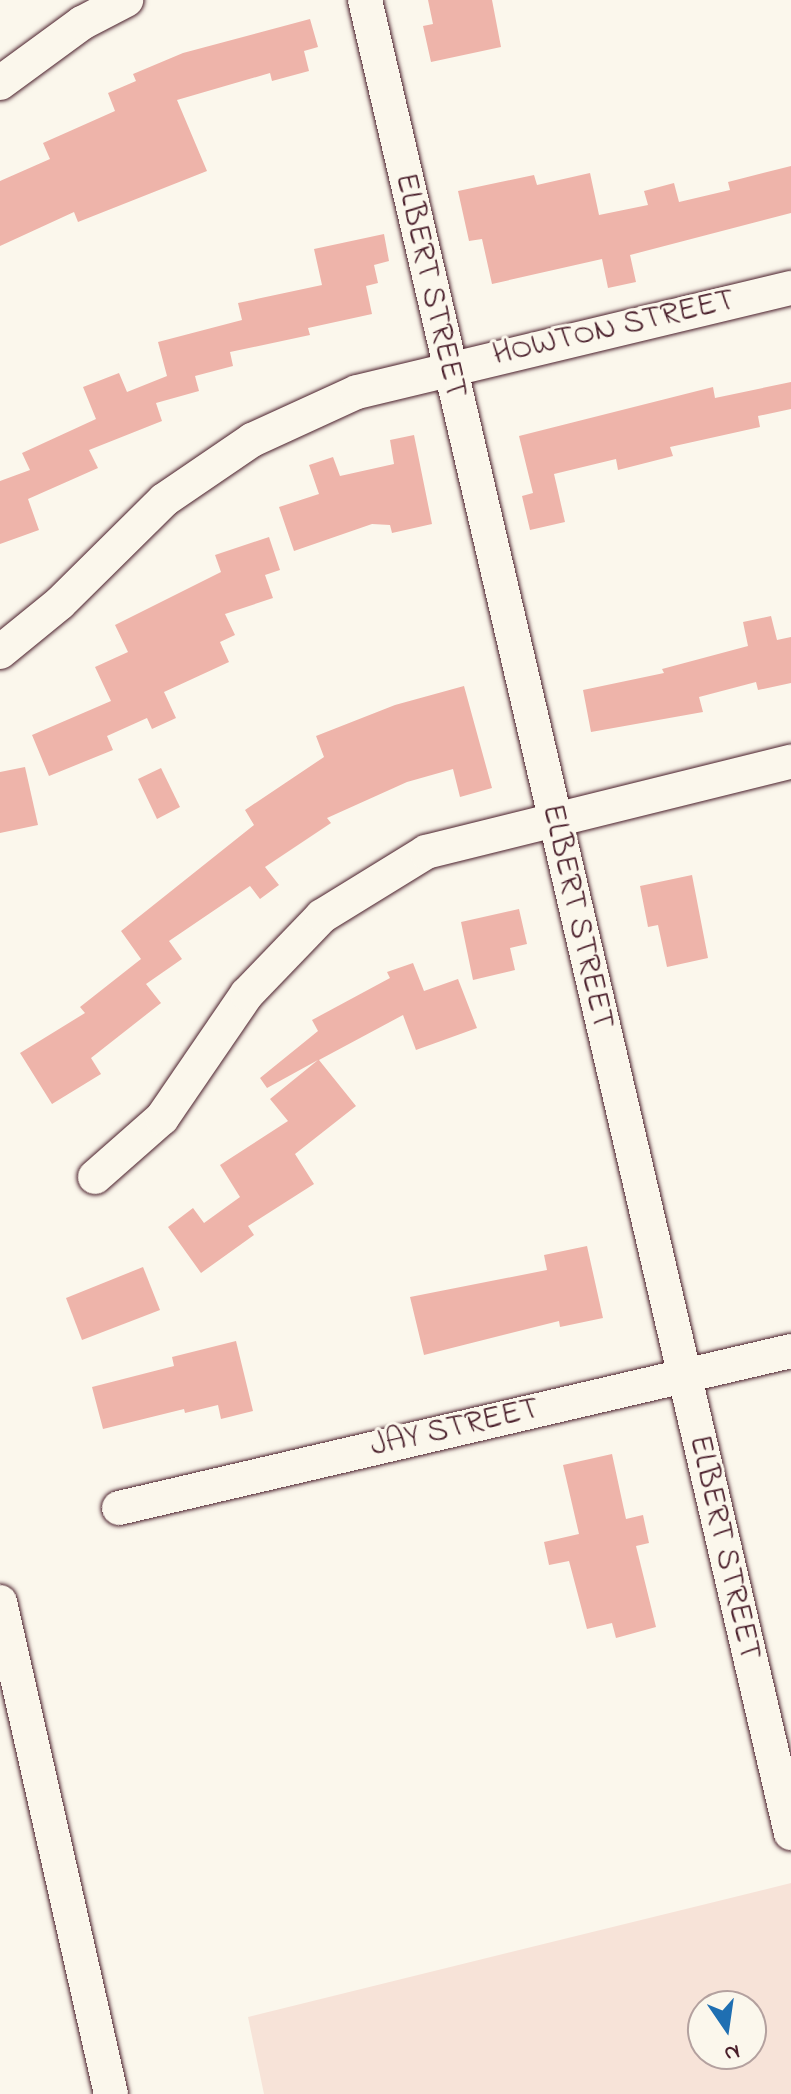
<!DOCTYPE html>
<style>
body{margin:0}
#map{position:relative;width:791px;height:2094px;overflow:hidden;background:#fbf7ec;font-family:"Indie Flower",sans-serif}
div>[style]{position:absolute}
.built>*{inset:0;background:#f7e3d8}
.building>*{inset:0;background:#eeb4aa}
.roads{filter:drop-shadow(0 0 2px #4a1f2b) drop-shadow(0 0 2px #4a1f2b)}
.minor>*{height:34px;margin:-17px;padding:0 17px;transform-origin:17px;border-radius:17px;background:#fbf7ec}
span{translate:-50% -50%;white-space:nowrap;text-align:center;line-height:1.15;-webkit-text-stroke:6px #fbf7ec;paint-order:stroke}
.street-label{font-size:32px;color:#4a1f2b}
.north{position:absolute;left:687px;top:1990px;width:80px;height:80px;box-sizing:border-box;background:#fbf7ec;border:2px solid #b4a19f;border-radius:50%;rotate:167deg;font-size:22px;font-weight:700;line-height:32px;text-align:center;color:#4a1f2b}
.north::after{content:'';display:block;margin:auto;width:28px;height:36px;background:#1f6fb2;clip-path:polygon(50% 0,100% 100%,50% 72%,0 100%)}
</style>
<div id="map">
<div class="built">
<i style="clip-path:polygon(evenodd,791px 1883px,791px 2094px,264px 2094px,248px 2017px,791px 1883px,703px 2006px,751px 2006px,751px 2054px,703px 2054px,703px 2006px)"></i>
</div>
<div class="building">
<i style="clip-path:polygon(428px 0,492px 0,501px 47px,431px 62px,423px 26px,433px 24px)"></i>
<i style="clip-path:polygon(310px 19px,318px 47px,304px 51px,309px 71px,272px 81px,270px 73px,177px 100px,207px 171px,78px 222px,74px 212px,0 246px,0 181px,50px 159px,43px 143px,115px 111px,108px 93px,136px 81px,133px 74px,183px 53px)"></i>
<i style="clip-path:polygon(791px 166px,791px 213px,630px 255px,636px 282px,608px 288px,602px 259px,492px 284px,482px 239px,469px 241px,458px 191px,534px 175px,537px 185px,590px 173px,599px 215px,648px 205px,644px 191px,674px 183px,679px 202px,730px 190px,728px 182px)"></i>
<i style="clip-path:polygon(384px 234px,389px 261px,374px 265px,378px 283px,366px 286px,372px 314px,308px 328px,310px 335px,230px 352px,233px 366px,195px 376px,199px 391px,156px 403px,162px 421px,89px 450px,98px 468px,28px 499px,39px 530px,0 544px,0 481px,30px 470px,22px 453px,96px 419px,83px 387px,119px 373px,127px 392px,167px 376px,158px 342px,242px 320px,238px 303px,322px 285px,314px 249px)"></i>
<i style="clip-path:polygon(791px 382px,791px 409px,758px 416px,760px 427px,670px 447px,673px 456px,618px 470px,616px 459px,554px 474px,565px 522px,530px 530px,522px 496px,533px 493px,519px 436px,713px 387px,715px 398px)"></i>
<i style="clip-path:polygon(414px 435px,432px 524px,392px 533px,390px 525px,372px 524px,294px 551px,279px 507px,319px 494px,309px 465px,333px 457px,340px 476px,394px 464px,390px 440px)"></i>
<i style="clip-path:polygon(269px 537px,280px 570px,265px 575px,273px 598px,225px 614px,235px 635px,220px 642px,229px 662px,164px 692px,176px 718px,152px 729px,147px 718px,107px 736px,113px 750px,49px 776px,32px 735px,111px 701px,95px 667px,128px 652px,115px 625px,221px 572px,215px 555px)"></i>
<i style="clip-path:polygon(771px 616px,777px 640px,791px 637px,791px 683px,758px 690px,756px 682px,699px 697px,703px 712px,591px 732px,583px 690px,664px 673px,662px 669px,748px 646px,743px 622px)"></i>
<i style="clip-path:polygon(464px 686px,492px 788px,460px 797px,453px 769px,407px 782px,327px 818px,331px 823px,265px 867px,279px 885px,260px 899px,250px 886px,169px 941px,182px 959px,146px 984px,161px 1003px,91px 1058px,101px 1074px,52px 1104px,20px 1053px,85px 1013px,80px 1007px,141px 959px,121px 931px,254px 825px,245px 810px,324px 757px,316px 736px,395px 705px)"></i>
<i style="clip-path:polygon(25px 767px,38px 825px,0 833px,0 772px)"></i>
<i style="clip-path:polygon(161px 768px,180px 807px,157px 819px,138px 779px)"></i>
<i style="clip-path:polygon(692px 875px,708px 958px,667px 967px,658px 925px,648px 927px,640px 886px)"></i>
<i style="clip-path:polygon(519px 909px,527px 944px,510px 948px,515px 970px,473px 980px,461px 922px)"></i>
<i style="clip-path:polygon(413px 963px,424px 991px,458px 979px,477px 1028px,416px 1050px,403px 1015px,319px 1060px,356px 1106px,295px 1154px,314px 1184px,248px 1226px,254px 1235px,201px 1273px,168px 1227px,193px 1208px,204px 1223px,240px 1197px,220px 1165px,288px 1121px,270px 1099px,318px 1060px,267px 1088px,260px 1078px,318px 1031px,312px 1020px,390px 978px,387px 972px)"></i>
<i style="clip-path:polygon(587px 1246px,603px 1318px,560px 1327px,559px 1321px,424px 1355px,410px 1297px,547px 1270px,544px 1255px)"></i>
<i style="clip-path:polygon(143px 1267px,160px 1310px,82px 1340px,66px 1298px)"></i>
<i style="clip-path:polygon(236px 1341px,253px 1411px,221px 1419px,218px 1405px,185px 1413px,184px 1409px,103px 1429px,92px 1387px,174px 1366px,172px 1357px)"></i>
<i style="clip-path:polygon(612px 1454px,626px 1519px,643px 1515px,649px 1543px,636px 1546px,656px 1627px,616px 1638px,612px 1623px,587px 1629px,569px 1561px,549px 1565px,544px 1542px,579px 1534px,563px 1465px)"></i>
</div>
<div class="roads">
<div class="minor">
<i style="left:365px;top:0;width:1882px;rotate:76.92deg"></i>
<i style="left:0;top:83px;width:102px;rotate:-36.2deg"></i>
<i style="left:82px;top:23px;width:50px;rotate:-27.6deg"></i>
<i style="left:0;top:652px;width:77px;rotate:-39.2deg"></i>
<i style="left:60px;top:603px;width:146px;rotate:-44.7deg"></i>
<i style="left:164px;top:500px;width:107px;rotate:-34.3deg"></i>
<i style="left:252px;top:440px;width:115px;rotate:-24.6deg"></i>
<i style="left:357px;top:392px;width:446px;rotate:-13.5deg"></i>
<i style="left:95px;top:1177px;width:89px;rotate:-41.4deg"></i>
<i style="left:162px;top:1118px;width:150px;rotate:-55.6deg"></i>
<i style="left:247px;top:994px;width:108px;rotate:-46.1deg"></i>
<i style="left:322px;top:916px;width:122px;rotate:-31.6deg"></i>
<i style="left:426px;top:852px;width:376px;rotate:-13.9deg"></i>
<i style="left:119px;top:1508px;width:690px;rotate:-13.15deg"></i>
<i style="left:0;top:1602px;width:504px;rotate:77.29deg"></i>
</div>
</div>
<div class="street-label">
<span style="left:429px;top:286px;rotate:77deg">ELBERT STREET</span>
<span style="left:614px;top:329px;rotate:-13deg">HOWTON STREET</span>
<span style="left:576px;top:917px;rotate:77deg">ELBERT STREET</span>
<span style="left:455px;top:1429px;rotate:-13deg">JAY STREET</span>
<span style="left:723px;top:1548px;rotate:77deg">ELBERT STREET</span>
</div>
<div class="north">N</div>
</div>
